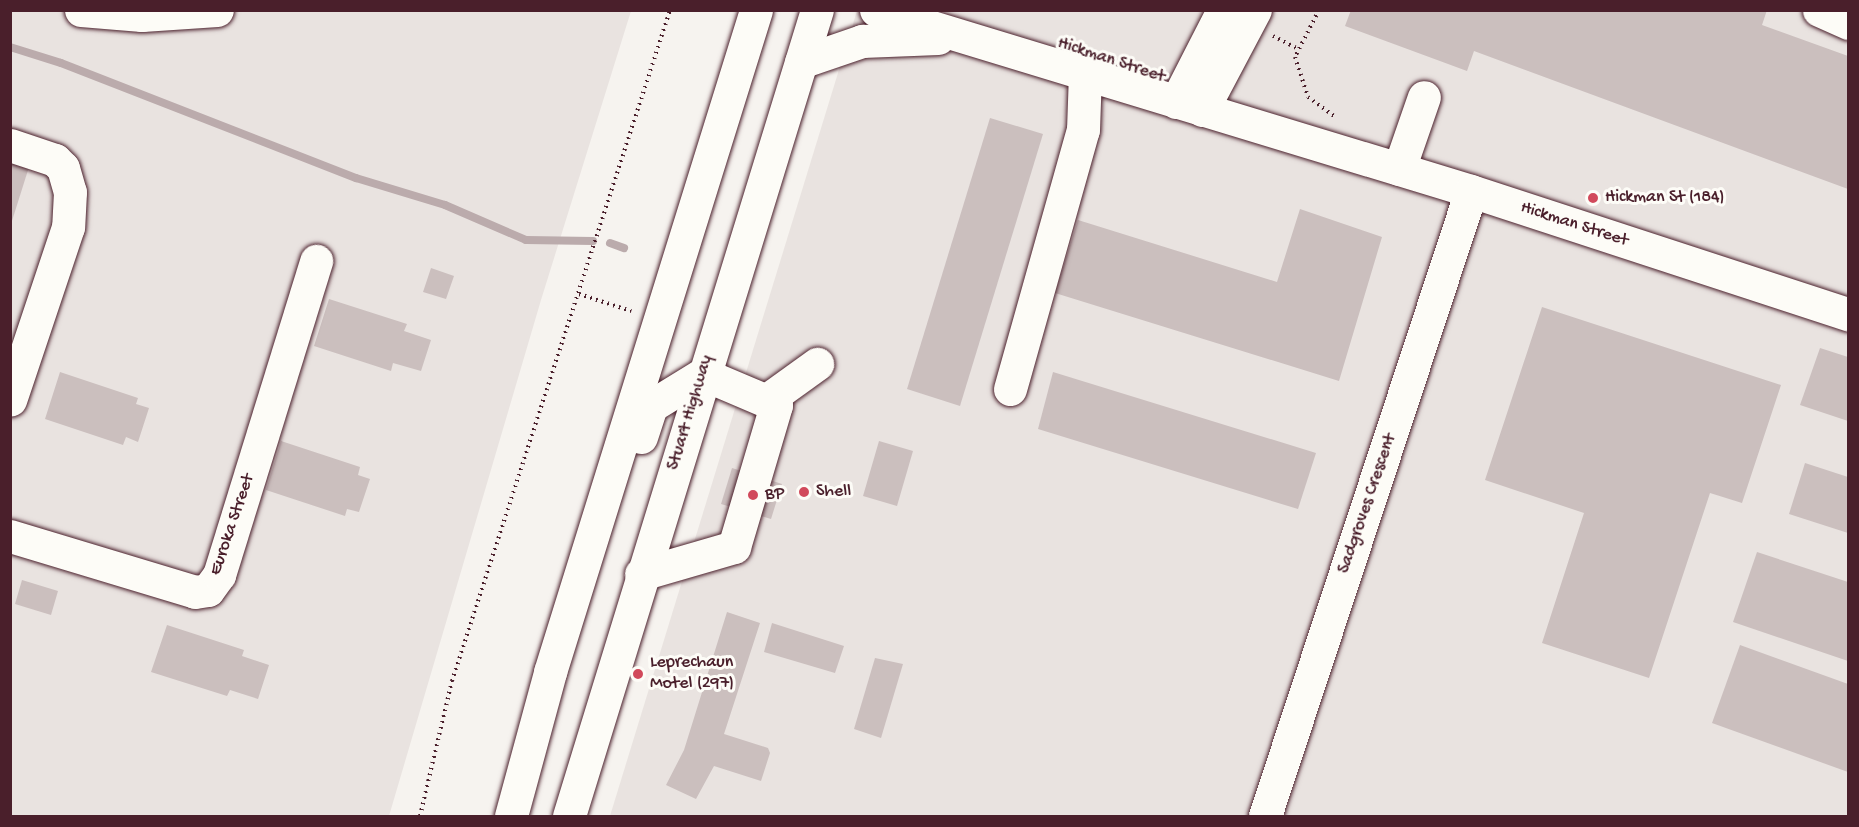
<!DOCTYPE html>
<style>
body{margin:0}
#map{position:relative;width:1859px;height:827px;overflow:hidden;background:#f6f3ef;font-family:"Gochi Hand",sans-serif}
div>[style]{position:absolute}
.built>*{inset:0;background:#e9e3e0}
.stream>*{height:8px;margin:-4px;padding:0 4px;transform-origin:4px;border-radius:4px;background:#bbabac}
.building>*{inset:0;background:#cbbfbe}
.path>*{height:4px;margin-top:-2px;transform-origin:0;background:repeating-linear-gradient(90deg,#4a1f2b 0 1.5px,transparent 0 6px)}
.roads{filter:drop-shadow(0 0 2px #4a1f2b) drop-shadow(0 0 2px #4a1f2b)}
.minor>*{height:33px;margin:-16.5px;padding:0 16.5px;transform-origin:16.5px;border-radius:16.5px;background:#fdfcf7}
.highway>*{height:33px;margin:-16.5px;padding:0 16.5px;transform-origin:16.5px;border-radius:16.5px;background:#fdfcf7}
.dots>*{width:16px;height:16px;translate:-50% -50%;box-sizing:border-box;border:3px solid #fdfcf7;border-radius:50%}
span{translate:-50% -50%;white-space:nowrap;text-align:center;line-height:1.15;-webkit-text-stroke:6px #fdfcf7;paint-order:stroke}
.street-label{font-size:18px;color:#4a1f2b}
.poi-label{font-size:18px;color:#4a1f2b}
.left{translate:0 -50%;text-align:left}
.frame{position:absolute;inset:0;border:12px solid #4a1f2b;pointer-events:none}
</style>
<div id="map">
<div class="built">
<i style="clip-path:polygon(10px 11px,631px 11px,541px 300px,389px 816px,11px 816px)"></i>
<i style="clip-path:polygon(857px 11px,1848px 11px,1848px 816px,610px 816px)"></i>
</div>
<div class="stream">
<i style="left:10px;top:47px;width:53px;rotate:17.4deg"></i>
<i style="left:61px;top:63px;width:317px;rotate:21.3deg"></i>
<i style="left:356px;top:178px;width:93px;rotate:16.9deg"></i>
<i style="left:445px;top:205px;width:88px;rotate:23.4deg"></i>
<i style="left:526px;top:240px;width:67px;rotate:0.9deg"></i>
<i style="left:610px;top:243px;width:15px;rotate:20deg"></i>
</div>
<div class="building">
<i style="clip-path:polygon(1351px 10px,1767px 10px,1762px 25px,1848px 56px,1848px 189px,1474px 51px,1467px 71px,1345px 26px)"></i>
<i style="clip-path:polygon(990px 118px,1043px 134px,960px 406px,907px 389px)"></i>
<i style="clip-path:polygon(10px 161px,29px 167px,11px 224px,10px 224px)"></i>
<i style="clip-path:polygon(1300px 209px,1382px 237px,1339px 381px,1055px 293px,1078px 220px,1277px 282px)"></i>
<i style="clip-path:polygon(431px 268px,454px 276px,446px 299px,423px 292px)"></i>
<i style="clip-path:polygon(329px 299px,407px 324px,404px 331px,431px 340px,421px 371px,393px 363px,391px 371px,314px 346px)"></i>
<i style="clip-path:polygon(1542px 307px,1781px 385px,1742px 503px,1710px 493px,1649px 678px,1542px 643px,1584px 513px,1485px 480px)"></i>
<i style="clip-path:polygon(1820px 348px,1848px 357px,1848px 421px,1800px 405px)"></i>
<i style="clip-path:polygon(60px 372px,138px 398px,136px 404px,149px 408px,138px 442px,126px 437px,123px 445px,45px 419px)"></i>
<i style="clip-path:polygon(1053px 372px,1316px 453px,1298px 509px,1038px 429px)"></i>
<i style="clip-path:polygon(281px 441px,360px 467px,358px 475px,370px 479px,359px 512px,347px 509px,345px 516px,266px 490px)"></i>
<i style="clip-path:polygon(879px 441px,913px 451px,897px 506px,863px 496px)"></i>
<i style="clip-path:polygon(1805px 463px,1848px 477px,1848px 533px,1789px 514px)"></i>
<i style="clip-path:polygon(732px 468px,782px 484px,771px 519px,721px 504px)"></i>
<i style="clip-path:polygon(1757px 552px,1848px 582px,1848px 661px,1733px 622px)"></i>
<i style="clip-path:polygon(22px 580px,58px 591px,51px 615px,15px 604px)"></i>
<i style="clip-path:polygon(727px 612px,760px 623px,724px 734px,768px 748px,770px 753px,761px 781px,714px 766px,696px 799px,666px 785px,684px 750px)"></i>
<i style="clip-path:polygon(772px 623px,844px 646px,835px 673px,764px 652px)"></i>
<i style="clip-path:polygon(167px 625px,244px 650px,242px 656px,269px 665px,258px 699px,230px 690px,227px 696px,151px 672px)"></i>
<i style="clip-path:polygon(1740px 645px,1848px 684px,1848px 772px,1712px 723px)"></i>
<i style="clip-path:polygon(875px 658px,903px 664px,881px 738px,854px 729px)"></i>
</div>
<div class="path">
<i style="left:1319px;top:10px;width:53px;rotate:117.1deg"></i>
<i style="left:1295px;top:57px;width:42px;rotate:72deg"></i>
<i style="left:1308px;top:97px;width:32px;rotate:36deg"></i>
<i style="left:1273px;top:36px;width:29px;rotate:27deg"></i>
<i style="left:579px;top:294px;width:55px;rotate:18.1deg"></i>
<i style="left:420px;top:816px;width:139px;rotate:-76.7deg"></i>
<i style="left:452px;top:681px;width:706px;rotate:-72deg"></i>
</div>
<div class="roads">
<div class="minor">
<i style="left:81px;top:10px;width:61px;rotate:4.7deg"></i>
<i style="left:142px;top:15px;width:75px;rotate:-3.8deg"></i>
<i style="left:876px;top:10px;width:622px;rotate:16.92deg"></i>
<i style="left:1471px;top:191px;width:397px;rotate:18.1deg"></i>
<i style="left:1819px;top:10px;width:32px;rotate:24deg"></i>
<i style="left:801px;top:62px;width:65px;rotate:-19deg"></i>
<i style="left:862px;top:41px;width:76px;rotate:-2.3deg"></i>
<i style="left:1176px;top:102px;width:103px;rotate:-62.9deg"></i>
<i style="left:1202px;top:110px;width:113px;rotate:-62.1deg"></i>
<i style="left:10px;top:145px;width:47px;rotate:18.4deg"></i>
<i style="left:55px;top:160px;width:11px;rotate:45deg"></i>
<i style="left:63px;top:168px;width:25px;rotate:74deg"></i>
<i style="left:70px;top:192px;width:35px;rotate:93deg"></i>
<i style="left:68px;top:227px;width:182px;rotate:108.5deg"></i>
<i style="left:1399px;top:169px;width:76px;rotate:-70.9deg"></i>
<i style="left:1010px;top:389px;width:269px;rotate:-74.3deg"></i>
<i style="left:1083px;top:130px;width:56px;rotate:-88deg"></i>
<i style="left:767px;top:400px;width:62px;rotate:-35.8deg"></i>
<i style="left:10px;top:536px;width:193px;rotate:16.8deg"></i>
<i style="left:195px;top:592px;width:13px;rotate:-9deg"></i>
<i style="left:208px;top:590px;width:19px;rotate:-54deg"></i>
<i style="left:219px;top:575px;width:329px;rotate:-72.8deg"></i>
<i style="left:641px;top:574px;width:97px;rotate:-16.2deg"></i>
<i style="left:734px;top:547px;width:148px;rotate:-73.5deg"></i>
<i style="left:776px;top:405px;width:79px;rotate:-157deg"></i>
<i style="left:1265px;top:816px;width:658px;rotate:-71.76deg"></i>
</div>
<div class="highway">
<i style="left:641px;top:437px;width:33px;rotate:-72deg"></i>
<i style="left:651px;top:406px;width:61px;rotate:-31.6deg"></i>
<i style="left:511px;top:816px;width:149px;rotate:-74.8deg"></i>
<i style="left:550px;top:672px;width:693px;rotate:-72.71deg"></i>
<i style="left:569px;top:816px;width:843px;rotate:-72.9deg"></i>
</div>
</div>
<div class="dots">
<i style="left:1593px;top:198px;background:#d1495b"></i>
<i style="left:804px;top:492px;background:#d1495b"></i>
<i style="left:753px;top:495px;background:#d1495b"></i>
<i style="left:638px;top:674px;background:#d1495b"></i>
</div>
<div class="street-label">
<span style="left:1111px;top:61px;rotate:18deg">Hickman Street</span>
<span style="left:1574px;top:225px;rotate:18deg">Hickman Street</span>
<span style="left:691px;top:413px;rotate:-73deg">Stuart Highway</span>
<span style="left:1368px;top:504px;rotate:-71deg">Sadgroves Crescent</span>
<span style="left:233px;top:525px;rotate:-71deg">Euroka Street</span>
</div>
<div class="poi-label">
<span class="left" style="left:1605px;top:198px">Hickman St (184)</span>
<span class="left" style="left:816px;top:492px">Shell</span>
<span class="left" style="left:765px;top:495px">BP</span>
<span class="left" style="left:650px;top:674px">Leprechaun<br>Motel (297)</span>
</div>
<div class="frame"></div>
</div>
